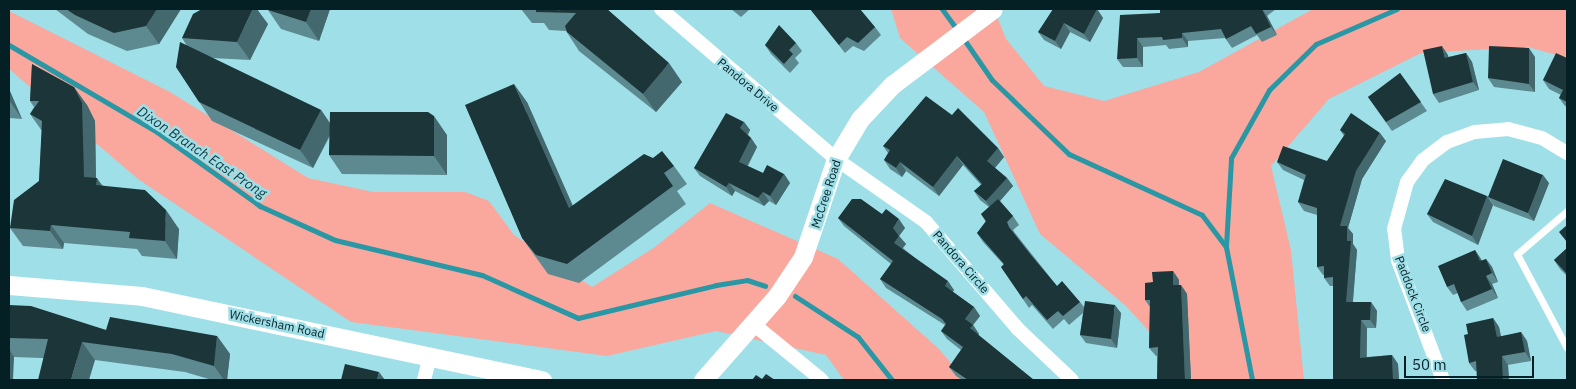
<!DOCTYPE html>
<style>
body{margin:0}
#map{position:relative;width:1576px;height:389px;overflow:hidden;background:#9fdfe8;font-family:"IBM Plex Sans",sans-serif}
div>[style]{position:absolute}
.green>*{inset:0;background:#faa79e}
.stream>*{height:5px;margin:-2.5px;padding:0 2.5px;transform-origin:2.5px;border-radius:2.5px;background:#2997a4}
.lane>*{height:7px;margin:-3.5px;padding:0 3.5px;transform-origin:3.5px;border-radius:3.5px;background:#fff}
.street>*{height:14px;margin:-7px;padding:0 7px;transform-origin:7px;border-radius:7px;background:#fff}
.secondary>*{height:19px;margin:-9.5px;padding:0 9.5px;transform-origin:9.5px;border-radius:9.5px;background:#fff}
.wall>*{inset:0;background:#5d8a90}
.shaded-wall>*{inset:0;background:#43686d}
.building>*{inset:0;background:#1b3538}
span{translate:-50% -50%;white-space:nowrap;text-align:center;line-height:1.15;-webkit-text-stroke:5px #9fdfe8;paint-order:stroke}
.street-label{font-size:12px;color:#052024}
.water-label{font-size:14px;color:#1a393e;font-style:italic}
.frame{position:absolute;inset:0;border:10px solid #052024;pointer-events:none}
.scale{position:absolute;left:1404px;top:356px;width:130px;height:22px;box-sizing:border-box;border:2px solid #052024;border-top:0;padding-left:6px;font-size:15px;line-height:18px;white-space:nowrap;color:#052024;-webkit-text-stroke:4px #9fdfe8;paint-order:stroke}
</style>
<div id="map">
<div class="green">
<i style="clip-path:polygon(891px 9px,994px 9px,1006px 39px,1044px 86px,1104px 101px,1199px 72px,1313px 9px,1567px 9px,1567px 58px,1528px 47px,1421px 53px,1329px 99px,1271px 166px,1291px 250px,1304px 380px,1193px 380px,1126px 306px,1040px 234px,984px 112px,900px 38px)"></i>
<i style="clip-path:polygon(9px 11px,170px 92px,308px 178px,373px 192px,465px 192px,489px 201px,514px 235px,592px 287px,655px 247px,710px 203px,838px 259px,939px 349px,965px 380px,844px 380px,826px 355px,716px 331px,607px 356px,351px 322px,138px 179px,9px 69px)"></i>
</div>
<div class="stream">
<i style="left:942px;top:9px;width:27px;rotate:54deg"></i>
<i style="left:963px;top:38px;width:51px;rotate:55.4deg"></i>
<i style="left:992px;top:80px;width:107px;rotate:43.9deg"></i>
<i style="left:1069px;top:154px;width:146px;rotate:24.6deg"></i>
<i style="left:1202px;top:215px;width:40px;rotate:53deg"></i>
<i style="left:1226px;top:247px;width:136px;rotate:78.9deg"></i>
<i style="left:9px;top:45px;width:172px;rotate:30.4deg"></i>
<i style="left:157px;top:132px;width:127px;rotate:35.7deg"></i>
<i style="left:260px;top:206px;width:82px;rotate:24.4deg"></i>
<i style="left:335px;top:240px;width:151px;rotate:13.4deg"></i>
<i style="left:482px;top:275px;width:105px;rotate:24.1deg"></i>
<i style="left:578px;top:318px;width:142px;rotate:-13.4deg"></i>
<i style="left:716px;top:285px;width:31px;rotate:-9deg"></i>
<i style="left:747px;top:280px;width:19px;rotate:18deg"></i>
<i style="left:1226px;top:246px;width:88px;rotate:-86.7deg"></i>
<i style="left:1231px;top:158px;width:78px;rotate:-60.8deg"></i>
<i style="left:1269px;top:90px;width:66px;rotate:-44.4deg"></i>
<i style="left:1316px;top:44px;width:88px;rotate:-23.4deg"></i>
<i style="left:795px;top:296px;width:75px;rotate:33.1deg"></i>
<i style="left:858px;top:337px;width:55px;rotate:51.7deg"></i>
</div>
<div class="lane">
<i style="left:1567px;top:211px;width:66px;rotate:139.3deg"></i>
<i style="left:1517px;top:254px;width:106px;rotate:62deg"></i>
</div>
<div class="street">
<i style="left:661px;top:9px;width:230px;rotate:40.6deg"></i>
<i style="left:836px;top:159px;width:110px;rotate:35deg"></i>
<i style="left:926px;top:222px;width:141px;rotate:49.3deg"></i>
<i style="left:1018px;top:329px;width:74px;rotate:43.4deg"></i>
<i style="left:752px;top:323px;width:90px;rotate:39.2deg"></i>
<i style="left:424px;top:380px;width:25px;rotate:-76deg"></i>
<i style="left:1443px;top:380px;width:128px;rotate:-110.6deg"></i>
<i style="left:1398px;top:260px;width:31px;rotate:-97deg"></i>
<i style="left:1394px;top:229px;width:49px;rotate:-74.5deg"></i>
<i style="left:1407px;top:182px;width:27px;rotate:-54deg"></i>
<i style="left:1423px;top:160px;width:30px;rotate:-37deg"></i>
<i style="left:1447px;top:142px;width:30px;rotate:-20deg"></i>
<i style="left:1475px;top:132px;width:33px;rotate:-5deg"></i>
<i style="left:1508px;top:129px;width:35px;rotate:15deg"></i>
<i style="left:1542px;top:138px;width:29px;rotate:31deg"></i>
</div>
<div class="secondary">
<i style="left:9px;top:285px;width:133px;rotate:4.7deg"></i>
<i style="left:142px;top:296px;width:409px;rotate:11.9deg"></i>
<i style="left:703px;top:380px;width:112px;rotate:-48.6deg"></i>
<i style="left:777px;top:296px;width:47px;rotate:-56.3deg"></i>
<i style="left:803px;top:257px;width:103px;rotate:-71.4deg"></i>
<i style="left:836px;top:159px;width:47px;rotate:-59deg"></i>
<i style="left:860px;top:119px;width:47px;rotate:-46.7deg"></i>
<i style="left:892px;top:85px;width:126px;rotate:-37deg"></i>
</div>
<div class="wall">
<i style="clip-path:polygon(55px 9px,181px 9px,159px 44px,127px 51px,88px 34px)"></i>
<i style="clip-path:polygon(330px 9px,319px 41px,281px 29px,268px 10px)"></i>
<i style="clip-path:polygon(521px 9px,607px 9px,682px 82px,656px 112px,579px 51px,566px 31px,549px 30px,544px 23px,532px 23px)"></i>
<i style="clip-path:polygon(731px 9px,750px 9px,741px 17px)"></i>
<i style="clip-path:polygon(810px 9px,875px 27px,881px 35px,864px 51px,853px 46px,845px 53px)"></i>
<i style="clip-path:polygon(1097px 9px,1103px 18px,1090px 42px,1070px 32px,1061px 49px,1044px 40px,1038px 32px)"></i>
<i style="clip-path:polygon(1160px 9px,1276px 9px,1267px 16px,1277px 35px,1262px 42px,1257px 35px,1232px 48px,1225px 38px,1188px 41px,1188px 47px,1169px 49px,1166px 45px,1143px 47px,1143px 67px,1123px 67px,1117px 59px,1160px 13px)"></i>
<i style="clip-path:polygon(268px 24px,250px 60px,212px 58px,321px 110px,330px 123px,447px 135px,447px 175px,342px 174px,329px 155px,330px 136px,313px 168px,212px 121px,176px 67px,187px 46px,182px 38px)"></i>
<i style="clip-path:polygon(796px 43px,802px 51px,795px 58px,799px 63px,790px 73px,771px 54px,765px 45px)"></i>
<i style="clip-path:polygon(1466px 53px,1472px 62px,1479px 90px,1439px 103px,1433px 94px,1448px 55px,1448px 57px)"></i>
<i style="clip-path:polygon(1535px 57px,1535px 92px,1494px 87px,1488px 78px)"></i>
<i style="clip-path:polygon(1567px 58px,1567px 107px,1565px 106px,1559px 98px,1561px 95px,1549px 89px,1543px 80px)"></i>
<i style="clip-path:polygon(32px 64px,87px 105px,95px 121px,96px 178px,102px 185px,179px 229px,177px 259px,142px 256px,137px 249px,64px 243px,63px 249px,23px 246px,10px 228px,39px 181px,42px 131px,30px 114px,34px 107px,30px 101px)"></i>
<i style="clip-path:polygon(1400px 73px,1427px 111px,1392px 131px,1368px 97px)"></i>
<i style="clip-path:polygon(9px 89px,22px 119px,9px 118px)"></i>
<i style="clip-path:polygon(527px 102px,573px 206px,653px 158px,674px 166px,687px 184px,677px 191px,686px 204px,579px 283px,548px 274px,522px 238px)"></i>
<i style="clip-path:polygon(952px 115px,998px 148px,1004px 157px,995px 168px,1007px 178px,1013px 186px,1000px 201px,1013px 216px,1019px 225px,1013px 230px,1015px 233px,1057px 286px,1080px 302px,1084px 307px,1121px 313px,1117px 348px,1086px 343px,1080px 335px,1083px 313px,1069px 325px,1064px 319px,1053px 329px,1032px 305px,1029px 308px,1001px 267px,1004px 265px,983px 242px,977px 233px,986px 222px,981px 214px,989px 207px,980px 200px,974px 191px,981px 185px,963px 165px,939px 196px,906px 171px,902px 177px,890px 169px,884px 160px,888px 153px,883px 146px)"></i>
<i style="clip-path:polygon(744px 122px,750px 130px,748px 135px,751px 138px,757px 147px,748px 166px,763px 173px,784px 174px,790px 183px,776px 205px,769px 201px,764px 206px,735px 191px,732px 196px,700px 176px,694px 168px)"></i>
<i style="clip-path:polygon(1340px 130px,1386px 141px,1362px 179px,1348px 228px,1353px 234px,1353px 244px,1357px 250px,1353px 302px,1371px 302px,1377px 311px,1376px 328px,1367px 328px,1367px 357px,1392px 355px,1398px 364px,1399px 380px,1333px 380px,1333px 286px,1330px 286px,1324px 278px,1324px 275px,1323px 275px,1317px 267px,1317px 215px,1304px 211px,1298px 202px,1304px 180px,1283px 170px,1277px 162px,1327px 161px,1344px 136px)"></i>
<i style="clip-path:polygon(1549px 183px,1534px 221px,1494px 206px,1488px 197px)"></i>
<i style="clip-path:polygon(1487px 196px,1493px 205px,1478px 245px,1433px 222px,1427px 214px)"></i>
<i style="clip-path:polygon(882px 214px,905px 228px,899px 236px,906px 244px,903px 248px,954px 290px,953px 292px,974px 307px,980px 316px,973px 325px,979px 334px,978px 335px,1034px 380px,962px 380px,956px 376px,949px 367px,961px 350px,947px 339px,941px 331px,945px 325px,886px 288px,880px 279px,891px 264px,844px 226px,838px 218px)"></i>
<i style="clip-path:polygon(1567px 248px,1567px 276px,1560px 269px,1554px 260px)"></i>
<i style="clip-path:polygon(1475px 250px,1482px 261px,1486px 259px,1492px 267px,1498px 282px,1492px 284px,1498px 298px,1467px 311px,1461px 302px,1458px 293px,1453px 295px,1447px 287px)"></i>
<i style="clip-path:polygon(1173px 271px,1179px 280px,1179px 285px,1181px 285px,1187px 294px,1191px 380px,1157px 380px,1157px 356px,1156px 356px,1149px 348px,1150px 307px,1145px 300px,1153px 282px)"></i>
<i style="clip-path:polygon(9px 305px,106px 330px,217px 336px,230px 354px,227px 380px,212px 380px,185px 372px,95px 360px,14px 357px,9px 380px)"></i>
<i style="clip-path:polygon(1493px 318px,1499px 327px,1501px 337px,1521px 332px,1527px 341px,1531px 361px,1508px 365px,1509px 380px,1477px 380px,1477px 371px,1475px 371px,1469px 363px,1468px 334px)"></i>
</div>
<div class="shaded-wall">
<i style="clip-path:polygon(157px 9px,181px 9px,159px 44px,146px 26px)"></i>
<i style="clip-path:polygon(253px 9px,257px 9px,268px 24px,250px 60px,237px 42px)"></i>
<i style="clip-path:polygon(311px 9px,330px 9px,319px 41px,306px 22px)"></i>
<i style="clip-path:polygon(1097px 9px,1103px 18px,1090px 42px,1084px 34px)"></i>
<i style="clip-path:polygon(1262px 9px,1267px 16px,1277px 35px,1271px 27px)"></i>
<i style="clip-path:polygon(1064px 23px,1070px 32px,1061px 49px,1055px 41px)"></i>
<i style="clip-path:polygon(1182px 33px,1188px 41px,1188px 47px,1182px 38px)"></i>
<i style="clip-path:polygon(1137px 38px,1143px 47px,1143px 67px,1137px 58px)"></i>
<i style="clip-path:polygon(1442px 46px,1448px 55px,1451px 67px,1445px 58px)"></i>
<i style="clip-path:polygon(1529px 48px,1535px 57px,1535px 92px,1529px 84px)"></i>
<i style="clip-path:polygon(1466px 53px,1472px 62px,1479px 90px,1473px 82px)"></i>
<i style="clip-path:polygon(669px 63px,682px 82px,656px 112px,643px 94px)"></i>
<i style="clip-path:polygon(514px 84px,527px 102px,582px 227px,569px 208px)"></i>
<i style="clip-path:polygon(74px 87px,87px 105px,95px 121px,96px 180px,97px 178px,109px 196px,84px 177px)"></i>
<i style="clip-path:polygon(9px 89px,22px 119px,9px 100px)"></i>
<i style="clip-path:polygon(321px 110px,333px 128px,313px 168px,300px 150px)"></i>
<i style="clip-path:polygon(434px 116px,447px 135px,447px 175px,434px 156px)"></i>
<i style="clip-path:polygon(744px 122px,750px 130px,746px 137px,740px 128px)"></i>
<i style="clip-path:polygon(1380px 133px,1386px 141px,1362px 179px,1348px 228px,1353px 234px,1353px 244px,1357px 250px,1352px 311px,1346px 302px,1347px 241px,1340px 226px,1356px 171px)"></i>
<i style="clip-path:polygon(751px 138px,757px 147px,745px 170px,739px 162px)"></i>
<i style="clip-path:polygon(998px 148px,1004px 157px,993px 170px,987px 161px)"></i>
<i style="clip-path:polygon(957px 156px,963px 165px,939px 196px,933px 187px)"></i>
<i style="clip-path:polygon(900px 162px,906px 171px,902px 177px,896px 168px)"></i>
<i style="clip-path:polygon(784px 174px,790px 183px,776px 205px,770px 196px)"></i>
<i style="clip-path:polygon(1543px 175px,1549px 183px,1534px 221px,1528px 213px)"></i>
<i style="clip-path:polygon(1007px 178px,1013px 186px,992px 210px,986px 201px)"></i>
<i style="clip-path:polygon(729px 183px,735px 191px,732px 196px,726px 187px)"></i>
<i style="clip-path:polygon(763px 192px,769px 201px,764px 206px,758px 198px)"></i>
<i style="clip-path:polygon(1487px 196px,1493px 205px,1478px 245px,1472px 236px)"></i>
<i style="clip-path:polygon(166px 210px,179px 229px,177px 259px,165px 241px)"></i>
<i style="clip-path:polygon(899px 219px,905px 228px,899px 236px,893px 228px)"></i>
<i style="clip-path:polygon(51px 225px,64px 243px,63px 249px,50px 231px)"></i>
<i style="clip-path:polygon(899px 236px,906px 244px,900px 251px,894px 243px)"></i>
<i style="clip-path:polygon(1475px 250px,1481px 259px,1486px 270px,1480px 261px)"></i>
<i style="clip-path:polygon(1486px 259px,1492px 267px,1498px 282px,1492px 273px)"></i>
<i style="clip-path:polygon(1173px 271px,1179px 280px,1179px 294px,1173px 285px)"></i>
<i style="clip-path:polygon(1486px 276px,1492px 284px,1498px 298px,1492px 289px)"></i>
<i style="clip-path:polygon(948px 281px,954px 290px,951px 294px,945px 286px)"></i>
<i style="clip-path:polygon(1181px 285px,1187px 294px,1191px 380px,1185px 380px)"></i>
<i style="clip-path:polygon(1371px 302px,1377px 311px,1376px 328px,1370px 320px)"></i>
<i style="clip-path:polygon(1115px 305px,1121px 313px,1117px 348px,1111px 339px)"></i>
<i style="clip-path:polygon(974px 307px,980px 316px,973px 325px,979px 334px,976px 337px,965px 319px)"></i>
<i style="clip-path:polygon(1493px 318px,1499px 327px,1503px 346px,1497px 337px)"></i>
<i style="clip-path:polygon(1361px 320px,1367px 328px,1366px 367px,1360px 358px)"></i>
<i style="clip-path:polygon(1521px 332px,1527px 341px,1531px 361px,1525px 352px)"></i>
<i style="clip-path:polygon(217px 336px,230px 354px,227px 380px,224px 380px,214px 366px)"></i>
<i style="clip-path:polygon(82px 342px,95px 360px,89px 380px,71px 380px)"></i>
<i style="clip-path:polygon(9px 349px,14px 357px,13px 380px,9px 380px)"></i>
<i style="clip-path:polygon(1392px 355px,1398px 364px,1399px 380px,1393px 380px)"></i>
<i style="clip-path:polygon(1502px 356px,1508px 365px,1509px 380px,1503px 380px)"></i>
<i style="clip-path:polygon(379px 372px,385px 380px,377px 380px)"></i>
</div>
<div class="building">
<i style="clip-path:polygon(66px 9px,157px 9px,146px 26px,114px 33px,75px 15px)"></i>
<i style="clip-path:polygon(202px 9px,253px 9px,237px 42px,182px 38px,193px 14px)"></i>
<i style="clip-path:polygon(268px 9px,311px 9px,306px 22px,268px 10px)"></i>
<i style="clip-path:polygon(536px 9px,558px 9px,558px 11px,560px 9px,607px 9px,669px 63px,643px 94px,567px 32px,565px 26px,576px 13px,536px 12px)"></i>
<i style="clip-path:polygon(810px 9px,860px 9px,875px 27px,858px 43px,847px 37px,839px 45px)"></i>
<i style="clip-path:polygon(1053px 9px,1097px 9px,1084px 34px,1064px 23px,1055px 41px,1038px 32px)"></i>
<i style="clip-path:polygon(1160px 9px,1262px 9px,1271px 27px,1256px 34px,1251px 26px,1226px 39px,1221px 29px,1182px 33px,1182px 38px,1163px 40px,1162px 37px,1137px 38px,1137px 58px,1117px 59px,1120px 15px,1160px 13px)"></i>
<i style="clip-path:polygon(779px 25px,796px 43px,789px 50px,793px 54px,784px 64px,765px 45px)"></i>
<i style="clip-path:polygon(180px 42px,321px 110px,300px 150px,199px 102px,176px 67px)"></i>
<i style="clip-path:polygon(1442px 46px,1445px 58px,1466px 53px,1473px 82px,1433px 94px,1423px 50px)"></i>
<i style="clip-path:polygon(1489px 46px,1529px 48px,1529px 84px,1488px 78px)"></i>
<i style="clip-path:polygon(1556px 53px,1567px 58px,1567px 102px,1559px 98px,1563px 90px,1543px 80px)"></i>
<i style="clip-path:polygon(32px 64px,74px 87px,82px 103px,84px 177px,97px 178px,96px 185px,145px 190px,166px 210px,165px 241px,129px 238px,130px 232px,51px 225px,50px 231px,10px 228px,14px 200px,39px 181px,42px 121px,30px 114px,39px 101px,30px 101px)"></i>
<i style="clip-path:polygon(1400px 73px,1421px 102px,1386px 122px,1368px 97px)"></i>
<i style="clip-path:polygon(514px 84px,569px 208px,644px 154px,653px 158px,662px 151px,674px 166px,664px 173px,673px 186px,567px 264px,536px 255px,522px 238px,465px 105px)"></i>
<i style="clip-path:polygon(926px 96px,952px 115px,958px 108px,998px 148px,987px 161px,1007px 178px,986px 201px,974px 191px,982px 184px,957px 156px,933px 187px,900px 162px,896px 168px,884px 160px,890px 150px,883px 146px)"></i>
<i style="clip-path:polygon(330px 112px,428px 112px,434px 116px,434px 156px,329px 155px)"></i>
<i style="clip-path:polygon(726px 113px,744px 122px,740px 128px,751px 138px,739px 162px,763px 173px,767px 165px,784px 174px,770px 196px,763px 192px,758px 198px,729px 183px,726px 187px,694px 168px)"></i>
<i style="clip-path:polygon(1351px 113px,1380px 133px,1356px 171px,1340px 226px,1347px 226px,1347px 241px,1351px 241px,1346px 302px,1371px 302px,1370px 320px,1361px 320px,1360px 358px,1392px 355px,1393px 380px,1333px 380px,1333px 277px,1324px 278px,1324px 266px,1317px 267px,1317px 208px,1298px 202px,1306px 175px,1277px 162px,1283px 146px,1327px 161px,1345px 134px,1340px 130px)"></i>
<i style="clip-path:polygon(1503px 159px,1543px 175px,1528px 213px,1488px 197px)"></i>
<i style="clip-path:polygon(1445px 179px,1487px 196px,1472px 236px,1427px 214px)"></i>
<i style="clip-path:polygon(852px 199px,861px 199px,882px 214px,886px 209px,899px 219px,893px 228px,899px 236px,894px 243px,948px 281px,945px 286px,974px 307px,965px 319px,973px 325px,970px 328px,1034px 380px,980px 380px,978px 379px,977px 380px,968px 380px,949px 367px,963px 347px,941px 331px,946px 324px,942px 319px,880px 279px,893px 261px,838px 218px)"></i>
<i style="clip-path:polygon(998px 199px,1013px 216px,1007px 222px,1009px 227px,1031px 255px,1057px 286px,1062px 281px,1080px 302px,1063px 316px,1058px 311px,1047px 320px,1026px 296px,1023px 299px,1001px 267px,1004px 264px,977px 233px,986px 221px,981px 214px)"></i>
<i style="clip-path:polygon(1567px 225px,1567px 242px,1559px 232px)"></i>
<i style="clip-path:polygon(1567px 248px,1567px 274px,1554px 260px)"></i>
<i style="clip-path:polygon(1475px 250px,1480px 261px,1486px 259px,1492px 273px,1486px 276px,1492px 289px,1461px 302px,1454px 284px,1447px 287px,1438px 266px)"></i>
<i style="clip-path:polygon(1173px 271px,1173px 285px,1181px 285px,1185px 380px,1157px 380px,1158px 347px,1149px 348px,1150px 300px,1145px 300px,1145px 283px,1153px 282px,1152px 272px)"></i>
<i style="clip-path:polygon(1085px 301px,1115px 305px,1111px 339px,1080px 335px)"></i>
<i style="clip-path:polygon(9px 305px,31px 306px,106px 330px,110px 317px,217px 336px,214px 366px,172px 354px,82px 342px,71px 380px,38px 380px,48px 339px,9px 338px)"></i>
<i style="clip-path:polygon(1493px 318px,1497px 337px,1521px 332px,1525px 352px,1502px 356px,1503px 380px,1477px 380px,1476px 361px,1469px 363px,1464px 335px,1468px 334px,1466px 324px)"></i>
<i style="clip-path:polygon(345px 364px,379px 372px,377px 380px,341px 380px)"></i>
<i style="clip-path:polygon(766px 374px,775px 380px,752px 380px,756px 375px,762px 379px)"></i>
</div>
<div class="street-label">
<span style="left:748px;top:85px;rotate:40deg">Pandora Drive</span>
<span style="left:826px;top:194px;rotate:-72deg">McCree Road</span>
<span style="left:961px;top:262px;rotate:49deg">Pandora Circle</span>
<span style="left:1413px;top:294px;rotate:69deg">Paddock Circle</span>
<span style="left:277px;top:324px;rotate:12deg">Wickersham Road</span>
</div>
<div class="water-label">
<span style="left:202px;top:152px;rotate:34deg">Dixon Branch East Prong</span>
</div>
<div class="frame"></div>
<div class="scale">50 m</div>
</div>
